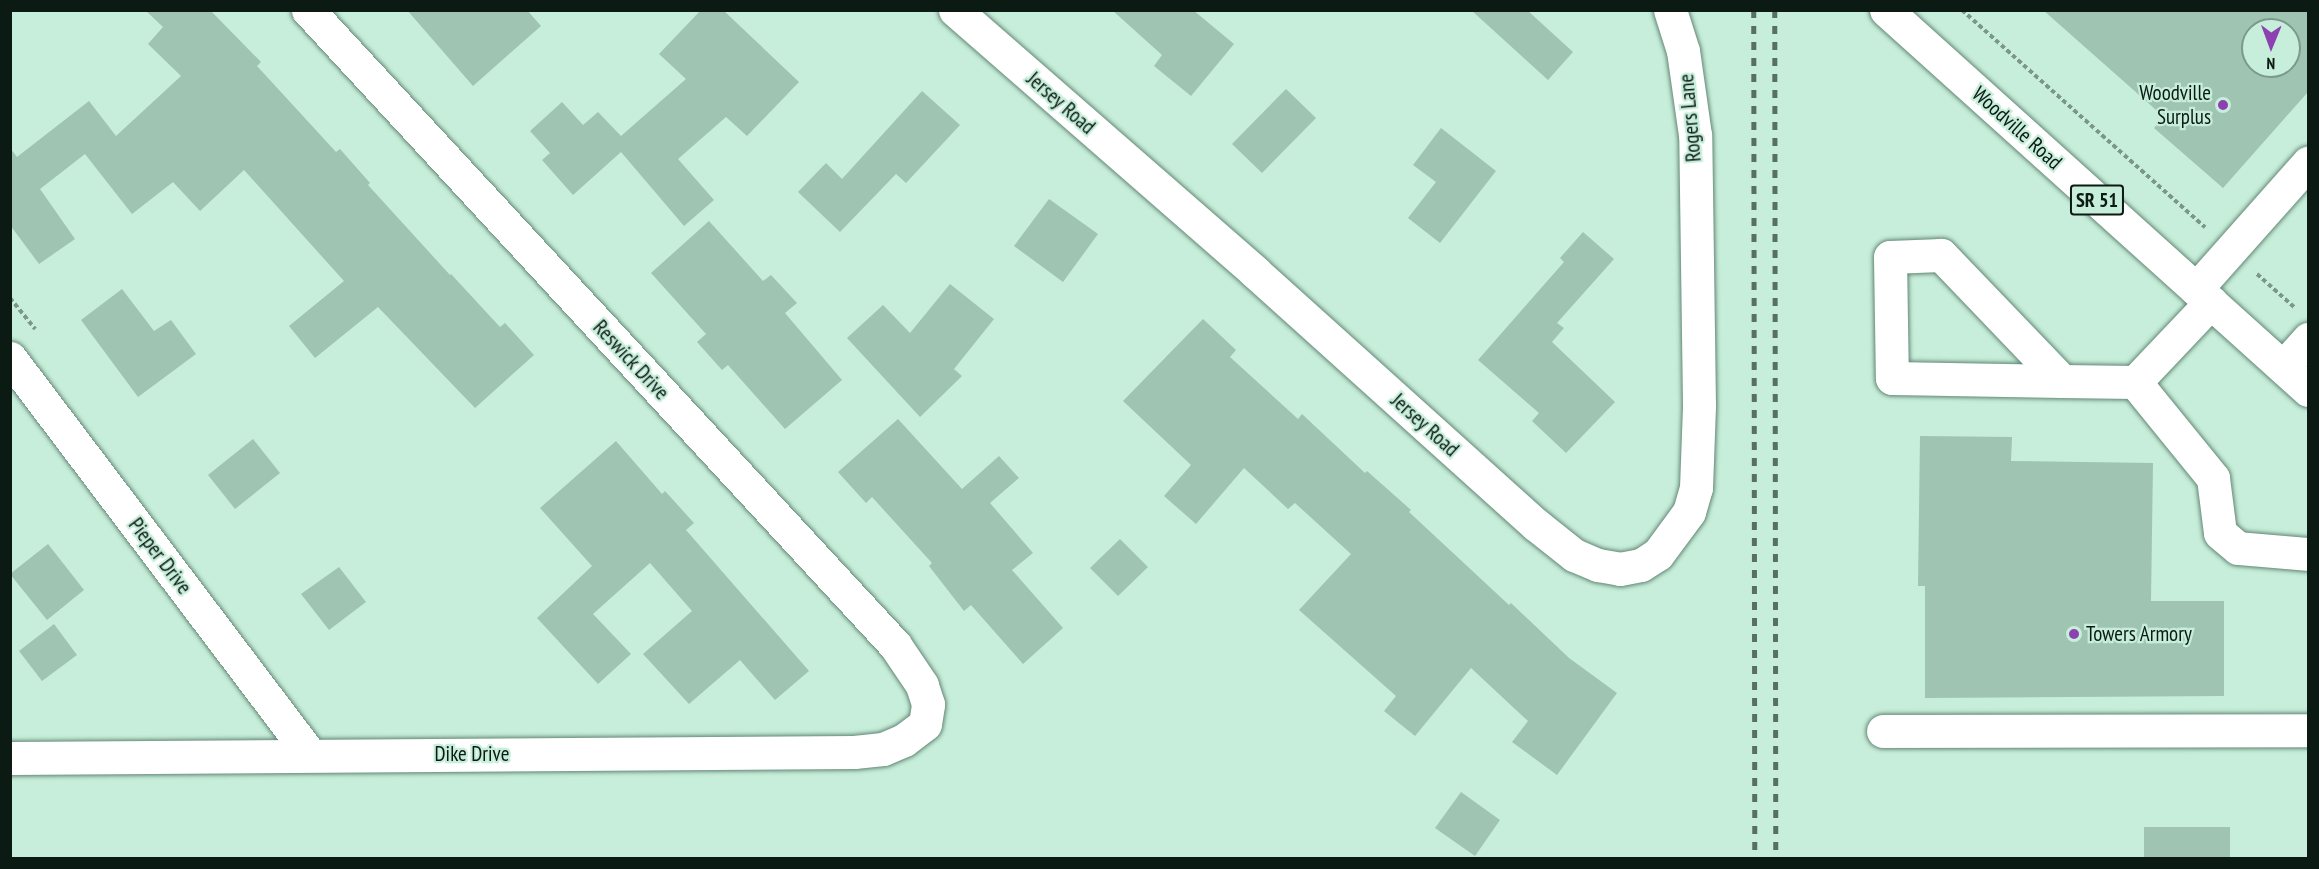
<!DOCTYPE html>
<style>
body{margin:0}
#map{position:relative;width:2319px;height:869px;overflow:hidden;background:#c7eeda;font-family:"PT Sans Narrow",sans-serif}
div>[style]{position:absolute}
.building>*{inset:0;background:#9fc4b1}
.path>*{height:4px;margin-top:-2px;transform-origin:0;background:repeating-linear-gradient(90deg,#7a9788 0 4.5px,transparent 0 7.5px)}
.roads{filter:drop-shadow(0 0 2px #638776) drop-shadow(0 0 2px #638776)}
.minor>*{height:33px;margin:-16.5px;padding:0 16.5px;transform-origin:16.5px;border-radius:16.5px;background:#fff}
.major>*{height:33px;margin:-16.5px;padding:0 16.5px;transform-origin:16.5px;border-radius:16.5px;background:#fff}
.rail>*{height:4.5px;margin-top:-2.25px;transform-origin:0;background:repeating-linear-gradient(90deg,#587064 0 8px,transparent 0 16px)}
.dots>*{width:16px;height:16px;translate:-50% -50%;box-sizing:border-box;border:3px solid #c7eeda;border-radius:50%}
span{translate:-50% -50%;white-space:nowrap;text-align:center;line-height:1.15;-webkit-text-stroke:4.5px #c7eeda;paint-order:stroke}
.shield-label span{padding:2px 4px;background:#c7eeda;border:2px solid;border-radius:4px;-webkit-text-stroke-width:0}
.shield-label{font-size:20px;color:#0c1a14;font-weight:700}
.poi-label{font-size:21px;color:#0c1a14}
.right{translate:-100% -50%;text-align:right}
.left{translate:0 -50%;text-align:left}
.street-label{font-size:21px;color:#0c1a14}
.frame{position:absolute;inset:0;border:12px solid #0c1a14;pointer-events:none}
.north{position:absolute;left:2241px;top:18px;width:60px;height:60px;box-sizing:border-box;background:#c7eeda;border:2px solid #7c998b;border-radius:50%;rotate:181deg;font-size:16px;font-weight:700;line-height:24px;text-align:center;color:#0c1a14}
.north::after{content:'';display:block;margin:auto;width:21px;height:27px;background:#8d40b0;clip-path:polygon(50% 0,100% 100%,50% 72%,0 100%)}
</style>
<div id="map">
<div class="building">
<i style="clip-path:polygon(145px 10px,210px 10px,261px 62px,257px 66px,336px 152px,340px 149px,370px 183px,368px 185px,450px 275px,451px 274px,500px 327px,505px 323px,534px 355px,475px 408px,378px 307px,315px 358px,289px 326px,344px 281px,244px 170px,200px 211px,173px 182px,132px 214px,85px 154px,40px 189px,75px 239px,39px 264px,10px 225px,10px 148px,17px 157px,89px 101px,116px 136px,181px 76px,148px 44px,163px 27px)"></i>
<i style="clip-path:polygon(407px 10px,527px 10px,541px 26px,473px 86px)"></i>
<i style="clip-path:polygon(701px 10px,723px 10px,799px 82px,747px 136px,726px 117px,678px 159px,714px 200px,684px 226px,621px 152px,573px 195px,542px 160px,550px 153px,530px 131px,562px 102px,583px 125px,598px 112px,621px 136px,686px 79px,659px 54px)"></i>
<i style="clip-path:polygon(1112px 10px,1193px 10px,1234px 44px,1191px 96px,1154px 66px,1162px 55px)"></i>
<i style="clip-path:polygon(1471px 10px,1527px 10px,1573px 52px,1548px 80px)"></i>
<i style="clip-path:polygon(evenodd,2043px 10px,2308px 10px,2308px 92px,2223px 188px,2154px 128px,2164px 117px,2043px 10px,2253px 30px,2289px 30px,2289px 66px,2253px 66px,2253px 30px)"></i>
<i style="clip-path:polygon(1286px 89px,1316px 118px,1262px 173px,1232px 144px)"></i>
<i style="clip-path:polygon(922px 91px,960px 125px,906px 183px,896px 174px,840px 232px,798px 192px,826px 163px,842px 179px)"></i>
<i style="clip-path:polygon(1441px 128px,1496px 171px,1440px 243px,1408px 218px,1436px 182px,1413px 165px)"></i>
<i style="clip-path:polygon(1049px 199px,1098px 234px,1063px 282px,1014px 246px)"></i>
<i style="clip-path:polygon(709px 221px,763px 281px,771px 275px,797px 303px,785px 313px,842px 380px,785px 429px,728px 365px,722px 370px,697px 342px,706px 334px,651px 273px)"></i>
<i style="clip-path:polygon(1583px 232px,1614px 259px,1557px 323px,1564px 328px,1552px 342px,1615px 402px,1566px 453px,1532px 421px,1539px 413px,1478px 360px,1564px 262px,1560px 258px)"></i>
<i style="clip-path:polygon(950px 284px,994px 319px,954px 369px,962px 376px,920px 417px,847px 338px,883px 305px,910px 333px)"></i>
<i style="clip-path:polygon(122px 289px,154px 331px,171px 320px,196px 354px,138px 397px,81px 320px)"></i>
<i style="clip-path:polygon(1203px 319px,1236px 350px,1230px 357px,1298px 419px,1302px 414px,1365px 473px,1367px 471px,1411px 510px,1409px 512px,1509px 605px,1511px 603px,1569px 658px,1617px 693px,1557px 775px,1512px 742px,1528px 721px,1471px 668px,1415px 736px,1384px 711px,1396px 696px,1299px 610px,1351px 554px,1295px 503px,1288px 509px,1244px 468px,1196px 524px,1164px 496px,1191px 465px,1123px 401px)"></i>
<i style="clip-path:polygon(898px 419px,962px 489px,999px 456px,1019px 478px,990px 503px,1033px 553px,1012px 570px,1063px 628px,1023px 664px,971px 605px,964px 611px,929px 566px,932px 563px,872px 497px,866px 503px,838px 472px)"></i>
<i style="clip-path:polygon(1920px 436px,2012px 437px,2011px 461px,2153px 463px,2151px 601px,2224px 601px,2224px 696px,1925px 698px,1925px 586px,1918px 586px)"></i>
<i style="clip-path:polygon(253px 439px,280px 473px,235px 509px,208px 475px)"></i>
<i style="clip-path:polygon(616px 441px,662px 494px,665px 491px,694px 523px,686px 530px,809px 671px,775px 700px,740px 660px,689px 704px,643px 654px,692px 611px,650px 563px,593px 614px,631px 654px,598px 684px,537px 618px,592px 566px,540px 508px)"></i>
<i style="clip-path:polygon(1120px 539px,1148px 567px,1118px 596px,1090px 568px)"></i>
<i style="clip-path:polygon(48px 544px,84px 590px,47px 620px,10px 574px)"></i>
<i style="clip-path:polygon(339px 567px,366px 602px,329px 630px,301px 594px)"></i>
<i style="clip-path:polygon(54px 624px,77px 655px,42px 681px,19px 651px)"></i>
<i style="clip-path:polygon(1461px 792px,1500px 820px,1475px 856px,1435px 828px)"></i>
<i style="clip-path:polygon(2144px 827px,2230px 827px,2230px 858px,2144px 858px)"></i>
</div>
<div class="path">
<i style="left:1962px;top:10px;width:326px;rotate:41.8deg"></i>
<i style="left:2257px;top:274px;width:50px;rotate:41.7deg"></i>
<i style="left:10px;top:298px;width:40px;rotate:51deg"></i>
</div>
<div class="roads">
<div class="minor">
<i style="left:955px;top:10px;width:398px;rotate:41.1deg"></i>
<i style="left:1255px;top:272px;width:377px;rotate:42deg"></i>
<i style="left:1535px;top:524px;width:50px;rotate:38.5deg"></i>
<i style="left:1574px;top:555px;width:26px;rotate:23deg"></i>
<i style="left:1598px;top:565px;width:22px;rotate:10deg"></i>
<i style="left:1620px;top:569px;width:21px;rotate:-11deg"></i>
<i style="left:1641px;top:565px;width:20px;rotate:-33deg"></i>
<i style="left:1658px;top:554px;width:52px;rotate:-53.6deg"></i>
<i style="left:1689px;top:512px;width:25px;rotate:-74deg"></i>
<i style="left:1696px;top:488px;width:83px;rotate:-87.9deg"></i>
<i style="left:1699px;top:405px;width:270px;rotate:-90.8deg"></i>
<i style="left:1695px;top:135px;width:85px;rotate:-98.1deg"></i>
<i style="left:1683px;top:51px;width:43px;rotate:-107.6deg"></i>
<i style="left:2196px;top:289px;width:169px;rotate:-48.4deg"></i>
<i style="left:2211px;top:302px;width:110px;rotate:133.5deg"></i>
<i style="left:2135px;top:382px;width:124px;rotate:50.9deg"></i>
<i style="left:2213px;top:478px;width:55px;rotate:82.7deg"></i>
<i style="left:2220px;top:533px;width:23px;rotate:40deg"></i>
<i style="left:2238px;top:548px;width:70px;rotate:4.9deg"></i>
<i style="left:10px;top:358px;width:496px;rotate:52.9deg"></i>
<i style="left:2283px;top:367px;width:38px;rotate:-48deg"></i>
<i style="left:2062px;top:381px;width:175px;rotate:-133.8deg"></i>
<i style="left:1941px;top:255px;width:51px;rotate:177.8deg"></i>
<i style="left:1890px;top:257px;width:121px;rotate:89.1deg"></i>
<i style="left:1892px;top:378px;width:170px;rotate:1deg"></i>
<i style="left:2062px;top:381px;width:73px;rotate:0.8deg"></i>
<i style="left:1883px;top:731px;width:425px;rotate:-0.1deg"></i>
<i style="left:10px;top:758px;width:844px;rotate:-0.41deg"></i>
<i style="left:854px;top:752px;width:29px;rotate:-6deg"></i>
<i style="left:883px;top:749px;width:23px;rotate:-23deg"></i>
<i style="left:904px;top:740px;width:26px;rotate:-37deg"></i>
<i style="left:925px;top:724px;width:20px;rotate:-81deg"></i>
<i style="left:928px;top:704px;width:20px;rotate:-108deg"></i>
<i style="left:922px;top:685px;width:48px;rotate:-124deg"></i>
<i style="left:895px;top:645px;width:865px;rotate:-132.75deg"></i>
</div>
<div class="major">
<i style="left:1886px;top:10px;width:568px;rotate:42deg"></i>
</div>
</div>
<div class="rail">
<i style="left:1754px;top:10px;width:848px;rotate:89.93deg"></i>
<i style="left:1775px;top:10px;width:848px;rotate:89.93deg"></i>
</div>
<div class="dots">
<i style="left:2223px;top:105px;background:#8d40b0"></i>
<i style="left:2074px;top:634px;background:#8d40b0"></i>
</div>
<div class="shield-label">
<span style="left:2097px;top:200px">SR 51</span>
</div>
<div class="poi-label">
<span class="right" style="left:2211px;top:105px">Woodville<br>Surplus</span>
<span class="left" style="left:2086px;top:634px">Towers Armory</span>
</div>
<div class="street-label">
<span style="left:1061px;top:103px;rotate:41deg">Jersey Road</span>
<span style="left:1690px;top:118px;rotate:-95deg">Rogers Lane</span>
<span style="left:2017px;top:128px;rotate:42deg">Woodville Road</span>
<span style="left:631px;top:360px;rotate:47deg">Reswick Drive</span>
<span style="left:1425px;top:425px;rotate:42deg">Jersey Road</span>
<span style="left:160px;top:556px;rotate:53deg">Pieper Drive</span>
<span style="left:472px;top:754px">Dike Drive</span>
</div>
<div class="frame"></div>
<div class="north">N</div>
</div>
